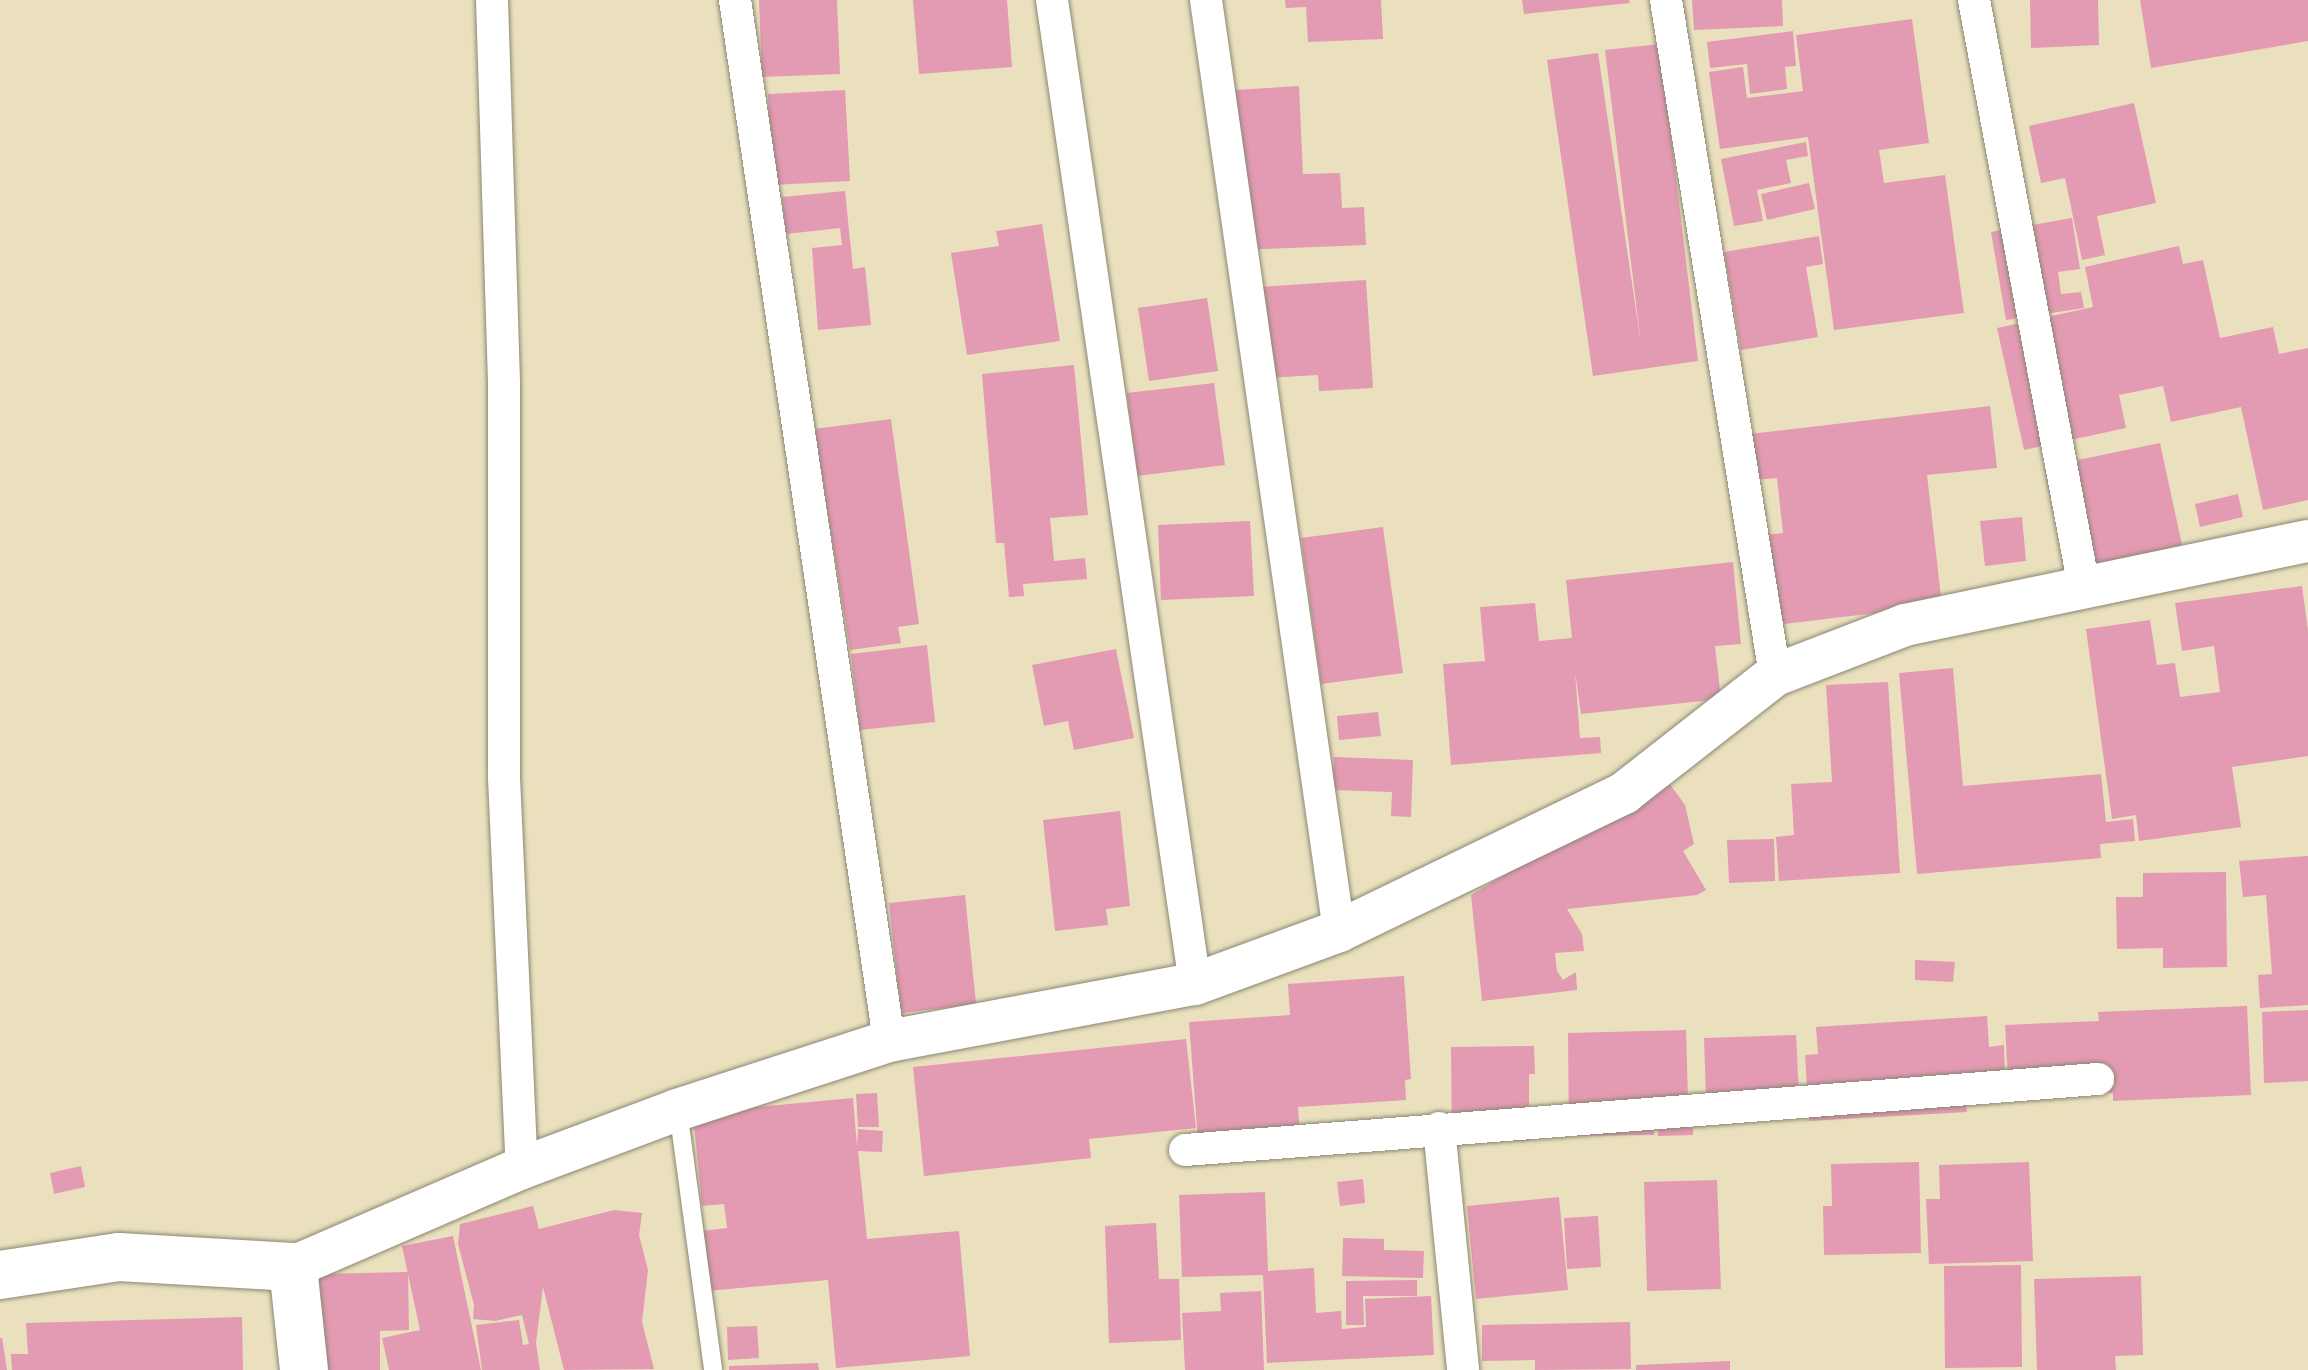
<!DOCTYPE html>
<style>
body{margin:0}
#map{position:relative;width:2308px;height:1370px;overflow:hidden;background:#eae0bd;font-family:"Old Standard TT",serif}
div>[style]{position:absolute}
.building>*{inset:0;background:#e39ab3}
.roads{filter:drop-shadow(0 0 2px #8a8674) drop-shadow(0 0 2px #8a8674)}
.service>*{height:18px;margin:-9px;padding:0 9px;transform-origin:9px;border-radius:9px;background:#fff}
.minor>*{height:32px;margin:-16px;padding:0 16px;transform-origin:16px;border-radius:16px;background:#fff}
.tertiary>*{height:42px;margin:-21px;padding:0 21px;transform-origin:21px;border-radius:21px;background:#fff}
.secondary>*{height:48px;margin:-24px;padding:0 24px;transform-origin:24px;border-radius:24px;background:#fff}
span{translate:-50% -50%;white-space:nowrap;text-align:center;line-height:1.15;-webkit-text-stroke:9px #fff;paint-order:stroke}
</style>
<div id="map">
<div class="building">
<i style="clip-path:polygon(759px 0,837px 0,840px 74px,762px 77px)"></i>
<i style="clip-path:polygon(913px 0,1007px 0,1012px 67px,919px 74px)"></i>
<i style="clip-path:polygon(1285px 0,1381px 0,1383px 39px,1308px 42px,1306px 7px,1286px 8px)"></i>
<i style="clip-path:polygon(1522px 0,1629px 0,1630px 3px,1524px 14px)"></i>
<i style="clip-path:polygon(1692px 0,1782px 0,1783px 26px,1694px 30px)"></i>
<i style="clip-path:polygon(2030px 0,2098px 0,2099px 45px,2031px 48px)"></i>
<i style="clip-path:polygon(2140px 0,2308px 0,2308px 41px,2151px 68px)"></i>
<i style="clip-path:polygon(1912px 19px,1929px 143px,1879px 150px,1884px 183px,1945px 175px,1964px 313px,1834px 330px,1808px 137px,1720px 149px,1709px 72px,1743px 67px,1747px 98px,1803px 91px,1796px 35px)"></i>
<i style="clip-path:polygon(1793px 31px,1796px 66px,1785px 67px,1787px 89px,1750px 94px,1747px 64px,1710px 68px,1707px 42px)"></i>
<i style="clip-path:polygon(1660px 44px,1698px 361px,1593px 376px,1547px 60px,1598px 53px,1641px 344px,1605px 50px)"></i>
<i style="clip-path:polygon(1299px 86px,1303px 174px,1340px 173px,1342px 208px,1364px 207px,1366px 245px,1242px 250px,1235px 90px)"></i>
<i style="clip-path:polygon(845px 90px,850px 181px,772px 185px,768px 94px)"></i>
<i style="clip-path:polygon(2134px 103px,2156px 203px,2097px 216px,2105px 255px,2082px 260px,2065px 178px,2041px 183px,2029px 126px)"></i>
<i style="clip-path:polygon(1806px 142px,1808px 156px,1786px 160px,1791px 183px,1757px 190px,1763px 221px,1734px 226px,1721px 159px)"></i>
<i style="clip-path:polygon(1809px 183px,1815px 209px,1767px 220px,1761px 194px)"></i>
<i style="clip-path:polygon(845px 191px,853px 269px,865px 267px,871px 325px,818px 330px,812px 248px,842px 245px,840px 228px,786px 234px,782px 197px)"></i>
<i style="clip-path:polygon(2072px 218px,2080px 269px,2058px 272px,2061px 294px,2081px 292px,2084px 308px,2006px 320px,1991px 232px)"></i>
<i style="clip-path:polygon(1042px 224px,1060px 341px,967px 355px,951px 253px,999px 246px,996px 231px)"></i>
<i style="clip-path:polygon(1819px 236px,1823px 264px,1806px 267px,1818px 337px,1741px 350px,1724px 252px)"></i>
<i style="clip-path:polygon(2179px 246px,2183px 264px,2203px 260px,2220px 338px,2273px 327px,2279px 354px,2308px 348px,2308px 500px,2263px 510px,2241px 407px,2171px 422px,2163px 386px,2119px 395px,2126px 428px,2024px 450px,1997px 328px,2093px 307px,2085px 267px)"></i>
<i style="clip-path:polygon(1366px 280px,1373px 388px,1319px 391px,1318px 375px,1265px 378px,1260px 287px)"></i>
<i style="clip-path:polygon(1207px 298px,1218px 371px,1149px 381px,1138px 308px)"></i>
<i style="clip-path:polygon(1074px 365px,1088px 515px,1050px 518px,1054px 561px,1085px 558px,1087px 579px,1023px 584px,1024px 596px,1009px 597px,1004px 543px,996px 543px,982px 374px)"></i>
<i style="clip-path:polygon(1214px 383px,1225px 465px,1137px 476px,1127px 393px)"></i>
<i style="clip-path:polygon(1990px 406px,1997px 468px,1927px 475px,1942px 605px,1775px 625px,1765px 535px,1783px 533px,1777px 478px,1755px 480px,1750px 434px)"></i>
<i style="clip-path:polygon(891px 419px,919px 624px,898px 627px,901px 643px,850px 650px,814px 429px)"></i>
<i style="clip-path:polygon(2160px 443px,2182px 545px,2066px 571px,2044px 467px)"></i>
<i style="clip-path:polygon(2238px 494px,2243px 517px,2200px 527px,2195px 504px)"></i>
<i style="clip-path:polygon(2022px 517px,2026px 561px,1985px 566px,1980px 521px)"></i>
<i style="clip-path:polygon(1250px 521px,1254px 596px,1161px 600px,1158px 525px)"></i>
<i style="clip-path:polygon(1383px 527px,1403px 673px,1321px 684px,1301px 538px)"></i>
<i style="clip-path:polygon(1733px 562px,1741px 644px,1715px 646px,1721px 699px,1581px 714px,1575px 672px,1580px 738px,1600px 737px,1601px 753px,1451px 765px,1443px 664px,1485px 661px,1480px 607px,1535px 603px,1539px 641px,1572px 638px,1566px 580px)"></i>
<i style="clip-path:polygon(2302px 586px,2308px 630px,2308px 756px,2232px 767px,2241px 827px,2139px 841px,2136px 815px,2112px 819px,2086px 629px,2150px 620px,2157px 665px,2175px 663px,2180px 697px,2220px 692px,2214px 646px,2182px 651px,2175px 603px)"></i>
<i style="clip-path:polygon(927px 645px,935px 722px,860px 730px,851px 654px)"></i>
<i style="clip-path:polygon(1116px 649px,1134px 738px,1074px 750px,1068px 721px,1044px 726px,1032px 665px)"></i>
<i style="clip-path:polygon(1953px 668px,1963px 786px,2101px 774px,2106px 822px,2133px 819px,2135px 841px,2100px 844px,2101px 858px,1917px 874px,1899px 673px)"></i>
<i style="clip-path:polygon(1888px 682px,1900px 873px,1779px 881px,1776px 837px,1794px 835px,1791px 784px,1832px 782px,1826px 685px)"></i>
<i style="clip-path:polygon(1378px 712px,1381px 736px,1339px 740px,1337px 716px)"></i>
<i style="clip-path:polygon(1334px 757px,1413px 760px,1411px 817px,1391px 816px,1392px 792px,1332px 790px)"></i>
<i style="clip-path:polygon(1666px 779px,1685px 805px,1694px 844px,1683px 851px,1706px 890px,1697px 895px,1567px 909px,1582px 934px,1584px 951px,1555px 953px,1557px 971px,1563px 980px,1576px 972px,1577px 990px,1482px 1001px,1471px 895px)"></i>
<i style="clip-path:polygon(1120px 811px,1130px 906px,1106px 909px,1108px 925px,1055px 931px,1043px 820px)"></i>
<i style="clip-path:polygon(1774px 839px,1775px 881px,1729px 883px,1727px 840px)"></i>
<i style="clip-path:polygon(2308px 856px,2308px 1005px,2260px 1008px,2258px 975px,2272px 974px,2266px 895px,2243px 897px,2239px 861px)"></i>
<i style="clip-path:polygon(2226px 872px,2227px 967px,2163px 968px,2163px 948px,2117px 949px,2116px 897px,2143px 897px,2143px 873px)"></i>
<i style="clip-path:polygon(965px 895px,976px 1004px,901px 1013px,889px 903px)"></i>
<i style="clip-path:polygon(1915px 960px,1955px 962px,1953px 982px,1915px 980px)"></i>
<i style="clip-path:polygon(1404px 976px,1411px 1079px,1405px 1080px,1406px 1100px,1298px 1107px,1300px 1134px,1198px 1141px,1189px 1022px,1290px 1015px,1288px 984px)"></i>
<i style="clip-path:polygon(2247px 1006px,2251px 1095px,2113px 1101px,2113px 1093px,2009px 1097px,2005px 1025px,2099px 1021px,2098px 1012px)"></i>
<i style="clip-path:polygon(2308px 1010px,2308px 1081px,2264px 1083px,2262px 1012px)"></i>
<i style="clip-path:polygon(1987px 1016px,1989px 1047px,2004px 1045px,2005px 1079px,1964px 1082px,1967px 1112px,1809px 1121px,1805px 1055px,1818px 1054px,1816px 1027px)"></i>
<i style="clip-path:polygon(1686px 1030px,1688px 1099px,1654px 1100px,1654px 1135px,1569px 1136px,1568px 1033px)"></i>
<i style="clip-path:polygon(1796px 1035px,1799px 1093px,1706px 1096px,1704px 1038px)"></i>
<i style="clip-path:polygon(1186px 1039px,1196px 1128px,1089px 1139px,1091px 1158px,924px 1176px,913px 1067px)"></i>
<i style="clip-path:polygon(1534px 1046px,1535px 1074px,1529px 1074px,1529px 1141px,1452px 1141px,1451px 1047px)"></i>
<i style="clip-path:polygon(877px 1093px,879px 1127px,858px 1127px,856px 1094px)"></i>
<i style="clip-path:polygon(853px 1098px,857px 1147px,858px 1129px,883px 1131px,882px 1152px,858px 1151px,867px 1239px,959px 1231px,970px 1356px,836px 1368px,828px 1280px,707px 1291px,701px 1231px,727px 1228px,724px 1204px,702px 1206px,693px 1113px)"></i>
<i style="clip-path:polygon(1657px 1105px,1693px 1114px,1693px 1135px,1658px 1136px)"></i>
<i style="clip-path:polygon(1919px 1162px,1921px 1253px,1824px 1255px,1823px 1206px,1832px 1206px,1831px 1164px)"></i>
<i style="clip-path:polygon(2029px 1162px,2033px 1261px,1929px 1264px,1926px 1199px,1940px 1199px,1939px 1165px)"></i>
<i style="clip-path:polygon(81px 1166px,85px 1187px,54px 1194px,50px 1173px)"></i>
<i style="clip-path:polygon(1363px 1179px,1365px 1203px,1340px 1206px,1337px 1182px)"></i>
<i style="clip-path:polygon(1717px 1180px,1721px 1289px,1647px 1291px,1644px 1182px)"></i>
<i style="clip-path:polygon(1265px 1192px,1268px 1271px,1314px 1268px,1316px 1313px,1341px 1311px,1342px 1329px,1366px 1327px,1365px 1299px,1431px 1296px,1434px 1355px,1267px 1363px,1263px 1275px,1182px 1277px,1179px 1195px)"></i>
<i style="clip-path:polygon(1559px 1197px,1568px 1290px,1476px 1299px,1467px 1206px)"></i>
<i style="clip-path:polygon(533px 1206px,539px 1229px,614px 1210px,642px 1213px,639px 1235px,648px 1270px,642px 1322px,654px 1369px,564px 1370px,543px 1287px,536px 1343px,540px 1370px,482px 1370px,476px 1325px,519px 1320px,523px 1345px,529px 1344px,522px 1315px,495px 1321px,473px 1319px,474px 1305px,458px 1244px,460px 1224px)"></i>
<i style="clip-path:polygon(1598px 1216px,1601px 1267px,1567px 1269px,1564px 1218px)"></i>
<i style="clip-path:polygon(1156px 1223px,1159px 1279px,1179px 1279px,1181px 1340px,1109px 1343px,1105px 1226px)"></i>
<i style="clip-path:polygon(453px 1236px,481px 1370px,389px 1370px,382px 1338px,420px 1330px,402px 1246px)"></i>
<i style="clip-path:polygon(1343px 1238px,1384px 1239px,1384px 1250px,1424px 1251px,1423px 1278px,1342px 1276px)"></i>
<i style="clip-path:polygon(2021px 1265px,2022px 1367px,1945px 1368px,1944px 1266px)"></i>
<i style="clip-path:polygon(408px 1272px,409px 1330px,380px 1331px,380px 1370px,319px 1370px,317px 1274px)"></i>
<i style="clip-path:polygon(2141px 1276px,2143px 1355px,2115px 1356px,2116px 1370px,2037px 1370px,2034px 1279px)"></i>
<i style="clip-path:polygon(1417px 1280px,1417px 1296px,1363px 1296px,1364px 1325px,1346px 1325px,1346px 1281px)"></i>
<i style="clip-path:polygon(1261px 1291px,1264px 1370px,1185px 1370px,1182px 1313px,1221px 1311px,1220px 1293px)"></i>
<i style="clip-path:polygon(242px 1317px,243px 1370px,12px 1370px,11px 1354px,28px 1354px,26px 1323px)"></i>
<i style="clip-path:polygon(1630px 1322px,1631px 1369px,1535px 1370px,1535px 1360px,1482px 1361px,1482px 1325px)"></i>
<i style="clip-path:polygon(757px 1326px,759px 1358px,728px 1360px,727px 1327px)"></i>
<i style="clip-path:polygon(0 1338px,2px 1338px,7px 1370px,0 1370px)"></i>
<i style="clip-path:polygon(1730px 1361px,1730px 1370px,1636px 1370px,1636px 1365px)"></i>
<i style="clip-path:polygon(818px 1363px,819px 1370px,729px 1370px,729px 1366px)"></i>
</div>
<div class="roads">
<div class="service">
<i style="left:678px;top:1110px;width:262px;rotate:82.3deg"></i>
</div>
<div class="minor">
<i style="left:492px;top:0;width:383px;rotate:88.2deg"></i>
<i style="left:504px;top:383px;width:395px;rotate:90deg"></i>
<i style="left:504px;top:778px;width:390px;rotate:87.4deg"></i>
<i style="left:735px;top:0;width:1052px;rotate:81.58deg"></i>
<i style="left:1052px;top:0;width:994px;rotate:81.73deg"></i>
<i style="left:1206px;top:0;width:940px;rotate:81.87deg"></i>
<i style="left:1666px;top:0;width:684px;rotate:80.83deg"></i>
<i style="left:1974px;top:0;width:597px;rotate:79.39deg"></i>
<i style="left:1439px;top:1128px;width:243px;rotate:84.3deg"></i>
<i style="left:1185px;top:1150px;width:916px;rotate:-4.45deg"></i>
</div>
<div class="tertiary">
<i style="left:293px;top:1267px;width:249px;rotate:-23.4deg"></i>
<i style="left:522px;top:1168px;width:165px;rotate:-20.5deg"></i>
<i style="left:677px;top:1110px;width:223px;rotate:-18deg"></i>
<i style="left:889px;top:1041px;width:311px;rotate:-10.6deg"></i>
<i style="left:1195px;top:984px;width:153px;rotate:-20.2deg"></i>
<i style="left:1339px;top:931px;width:317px;rotate:-25.8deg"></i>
<i style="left:1624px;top:793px;width:192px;rotate:-38deg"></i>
<i style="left:1775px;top:675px;width:139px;rotate:-21deg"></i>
<i style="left:1905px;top:625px;width:412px;rotate:-11.8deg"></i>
</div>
<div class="secondary">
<i style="left:0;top:1275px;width:120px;rotate:-8.6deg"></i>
<i style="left:119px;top:1257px;width:174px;rotate:3.3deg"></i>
<i style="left:293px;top:1267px;width:104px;rotate:83.9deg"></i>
</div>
</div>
</div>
